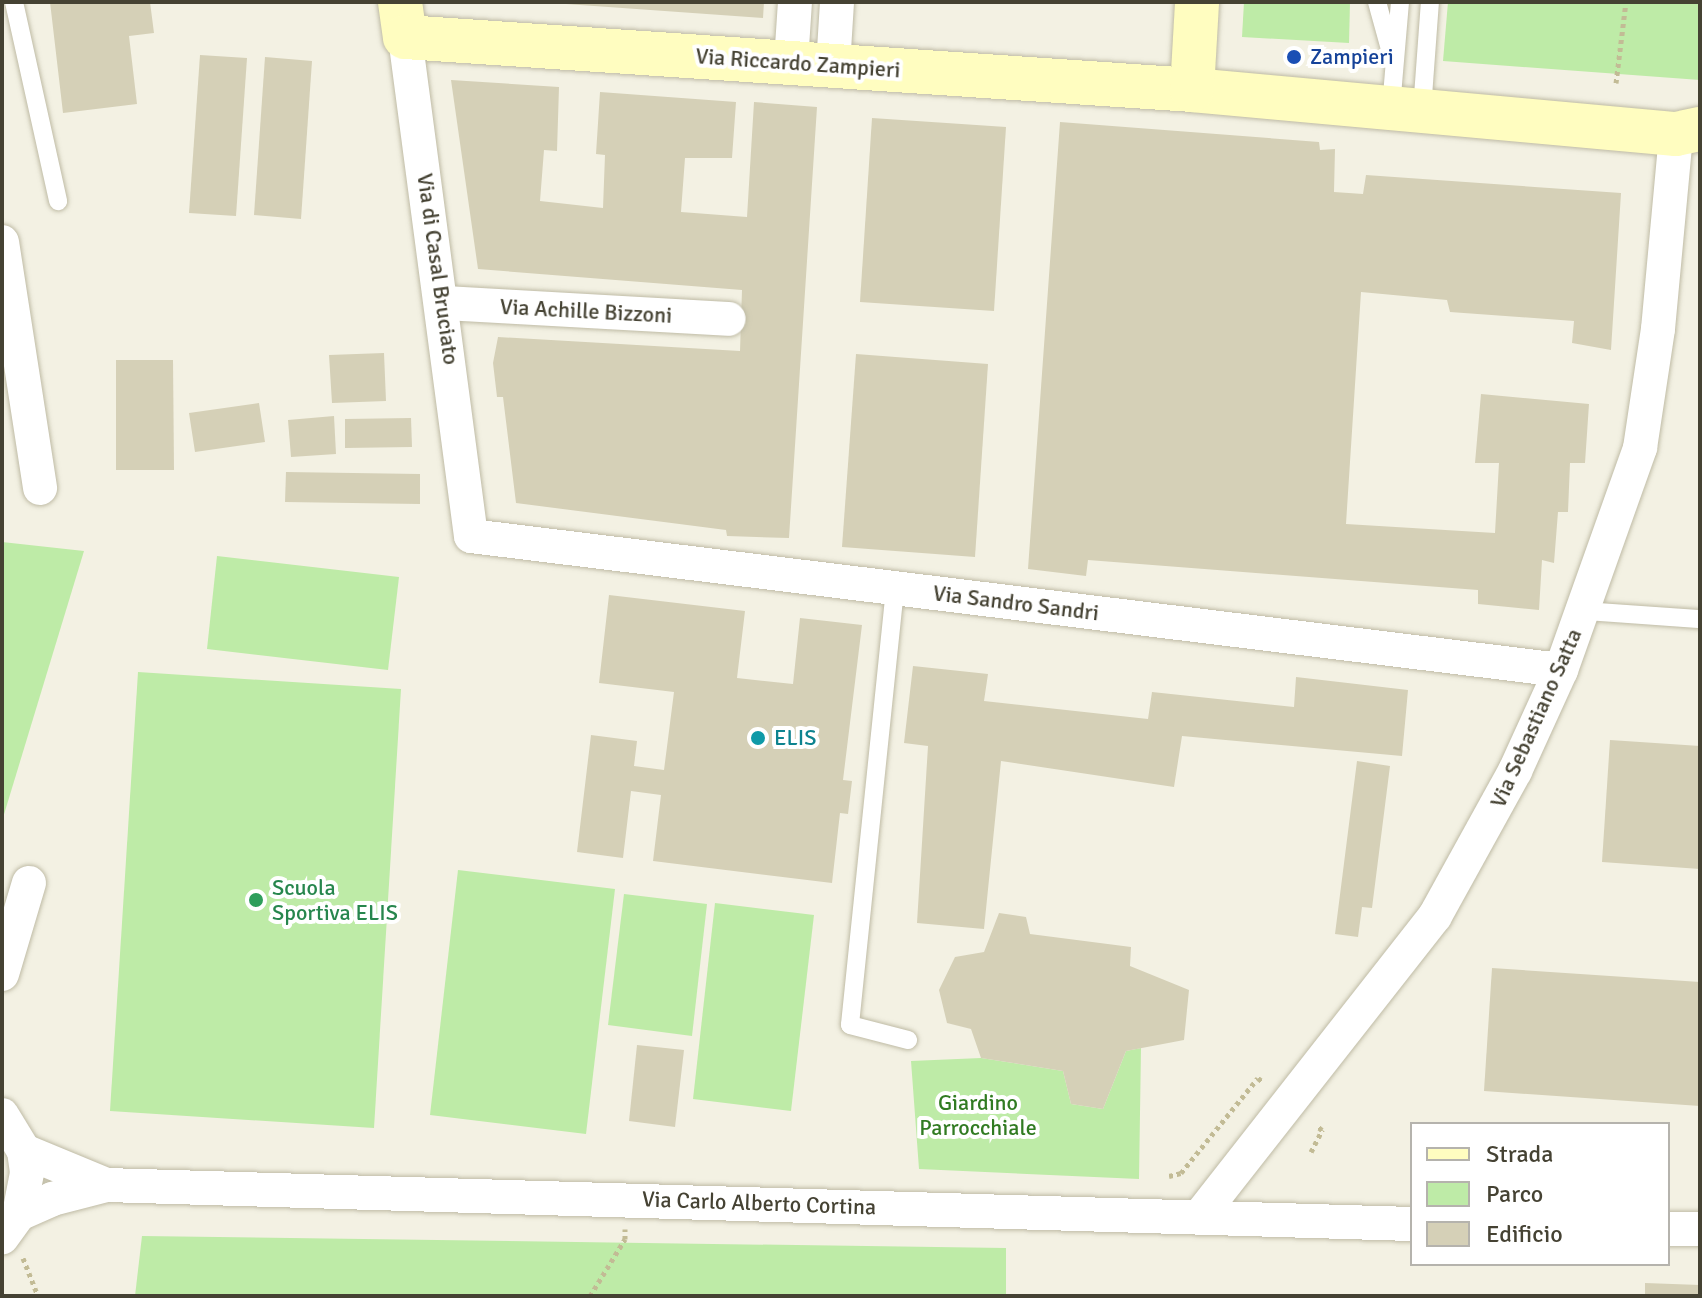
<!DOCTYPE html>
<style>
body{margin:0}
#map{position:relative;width:1702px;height:1298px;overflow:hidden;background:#f3f1e3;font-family:Signika,sans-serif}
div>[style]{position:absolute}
.green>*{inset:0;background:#beeba7}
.building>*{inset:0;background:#d5d0b7}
.path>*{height:5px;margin-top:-2.5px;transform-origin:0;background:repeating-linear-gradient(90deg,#c2bb95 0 4px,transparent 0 8px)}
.roads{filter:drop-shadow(0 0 2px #bfbba5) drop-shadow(0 0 2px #bfbba5)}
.lane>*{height:18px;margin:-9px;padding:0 9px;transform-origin:9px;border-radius:9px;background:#fff}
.street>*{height:34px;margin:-17px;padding:0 17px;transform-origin:17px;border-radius:17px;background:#fff}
.secondary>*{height:44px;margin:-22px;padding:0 22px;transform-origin:22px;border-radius:22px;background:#fffdc0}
.dots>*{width:22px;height:22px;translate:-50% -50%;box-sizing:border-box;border:4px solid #fff;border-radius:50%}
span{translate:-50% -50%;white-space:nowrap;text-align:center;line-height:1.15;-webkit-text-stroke:8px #fff;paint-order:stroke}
.transit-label{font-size:22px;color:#164399}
.left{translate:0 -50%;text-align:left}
.street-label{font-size:22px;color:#454233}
.culture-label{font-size:22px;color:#0d838f}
.leisure-label{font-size:22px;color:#27864d}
.park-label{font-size:22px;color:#317b22}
.frame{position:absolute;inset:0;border:4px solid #454233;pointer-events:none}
.legend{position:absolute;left:1410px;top:1122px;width:260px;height:144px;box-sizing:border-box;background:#fff;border:2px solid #b5b3ad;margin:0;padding:10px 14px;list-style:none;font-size:24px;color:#454233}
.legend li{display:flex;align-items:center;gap:16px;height:40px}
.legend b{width:40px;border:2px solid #b5b3ad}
</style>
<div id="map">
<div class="green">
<i style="clip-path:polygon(1244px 2px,1350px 2px,1349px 43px,1242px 37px)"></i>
<i style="clip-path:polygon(1448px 2px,1700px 2px,1700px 80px,1443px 61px)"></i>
<i style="clip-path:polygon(2px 542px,84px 551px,2px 821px)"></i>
<i style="clip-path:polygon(217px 556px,399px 577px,388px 670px,207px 649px)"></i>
<i style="clip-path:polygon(138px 672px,401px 689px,374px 1128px,110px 1111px)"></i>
<i style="clip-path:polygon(458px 870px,615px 889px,586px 1134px,430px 1115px)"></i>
<i style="clip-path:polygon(624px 894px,707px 904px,692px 1036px,608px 1025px)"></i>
<i style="clip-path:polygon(715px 903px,814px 915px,791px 1111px,693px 1099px)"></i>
<i style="clip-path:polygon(1141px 1048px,1139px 1179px,919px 1169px,911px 1061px,981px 1058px,1063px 1071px,1071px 1104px,1103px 1109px,1126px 1051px)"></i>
<i style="clip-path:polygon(142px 1236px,1006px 1248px,1006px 1296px,135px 1296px)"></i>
</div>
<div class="building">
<i style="clip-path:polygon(50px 2px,150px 2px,154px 33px,129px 36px,137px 104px,63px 113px)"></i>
<i style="clip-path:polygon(566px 2px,764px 2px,763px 18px,566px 4px)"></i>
<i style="clip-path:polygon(200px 55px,247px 58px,236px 216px,189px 213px)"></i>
<i style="clip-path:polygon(265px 57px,312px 61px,301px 219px,254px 215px)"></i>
<i style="clip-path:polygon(451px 80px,559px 87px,557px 151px,544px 150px,540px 201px,603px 208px,605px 155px,596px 154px,600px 92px,736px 102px,732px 158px,685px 158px,681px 212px,747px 217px,754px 102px,817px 107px,789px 538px,727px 536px,726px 530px,516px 503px,503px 397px,497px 397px,493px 363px,498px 337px,740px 351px,742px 290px,478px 269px)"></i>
<i style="clip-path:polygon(872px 118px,1006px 127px,994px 311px,860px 302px)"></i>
<i style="clip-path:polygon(1060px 122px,1319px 142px,1320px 150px,1335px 149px,1334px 192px,1363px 194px,1366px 175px,1621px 193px,1611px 350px,1572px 343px,1574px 321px,1450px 312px,1447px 300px,1361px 292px,1346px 524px,1495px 533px,1499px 463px,1475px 463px,1481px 394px,1589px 404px,1585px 463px,1570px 463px,1568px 512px,1558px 512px,1554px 563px,1542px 560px,1539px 610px,1478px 604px,1478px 590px,1088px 560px,1086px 576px,1028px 569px)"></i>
<i style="clip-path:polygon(384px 353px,386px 401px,332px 403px,329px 355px)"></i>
<i style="clip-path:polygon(856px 354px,988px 364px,975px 557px,842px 547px)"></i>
<i style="clip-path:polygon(116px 360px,173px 360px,174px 470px,116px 470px)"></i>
<i style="clip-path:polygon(259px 403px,265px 442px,195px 452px,189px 413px)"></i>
<i style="clip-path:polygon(334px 416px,336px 454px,291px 457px,288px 420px)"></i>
<i style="clip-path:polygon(411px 418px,412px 447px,345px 448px,345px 419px)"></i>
<i style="clip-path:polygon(286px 472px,420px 474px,420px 504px,285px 502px)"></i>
<i style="clip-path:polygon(609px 595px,745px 611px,737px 678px,793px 684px,800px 618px,862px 625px,843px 780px,852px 781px,848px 814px,840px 813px,832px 883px,653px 861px,661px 795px,631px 791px,623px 858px,577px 852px,591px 735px,637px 741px,634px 766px,664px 770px,674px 692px,599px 683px)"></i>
<i style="clip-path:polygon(913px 666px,988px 674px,984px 701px,1148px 719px,1152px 692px,1294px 707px,1296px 677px,1408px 690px,1402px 756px,1182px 736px,1174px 787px,1001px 761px,984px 929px,917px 923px,928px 746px,904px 743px)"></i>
<i style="clip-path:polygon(1610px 740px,1700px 746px,1700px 869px,1602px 862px)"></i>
<i style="clip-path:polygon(1357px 761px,1390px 766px,1372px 908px,1362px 907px,1358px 937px,1335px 934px)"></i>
<i style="clip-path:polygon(999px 913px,1026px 917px,1030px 934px,1131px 947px,1130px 966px,1189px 990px,1184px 1040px,1126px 1051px,1103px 1109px,1071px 1104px,1063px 1071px,981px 1058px,971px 1029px,947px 1023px,939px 990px,955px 957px,984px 952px)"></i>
<i style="clip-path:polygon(1492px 968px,1700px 982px,1700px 1106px,1484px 1091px)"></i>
<i style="clip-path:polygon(637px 1045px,684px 1050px,675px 1127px,629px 1121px)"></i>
<i style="clip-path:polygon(1645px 1283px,1700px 1285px,1700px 1296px,1645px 1296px)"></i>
</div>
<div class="path">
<i style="left:1616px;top:83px;width:82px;rotate:-83deg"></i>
<i style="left:1311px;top:1152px;width:25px;rotate:-63deg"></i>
<i style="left:1322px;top:1130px;width:6px;rotate:-141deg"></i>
<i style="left:1169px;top:1176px;width:12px;rotate:-14deg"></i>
<i style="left:1181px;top:1173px;width:122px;rotate:-51deg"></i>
<i style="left:1258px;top:1078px;width:6px;rotate:39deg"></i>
<i style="left:23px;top:1258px;width:41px;rotate:68.5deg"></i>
<i style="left:590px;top:1296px;width:67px;rotate:-58.4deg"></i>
<i style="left:625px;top:1239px;width:10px;rotate:-90deg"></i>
</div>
<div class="roads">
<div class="lane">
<i style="left:14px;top:2px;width:204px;rotate:77.5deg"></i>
<i style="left:1377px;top:2px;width:53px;rotate:74.6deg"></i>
<i style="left:1391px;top:107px;width:105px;rotate:-85.1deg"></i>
<i style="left:1422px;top:110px;width:108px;rotate:-85.8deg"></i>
<i style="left:895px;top:589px;width:438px;rotate:95.9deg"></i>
<i style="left:850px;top:1025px;width:60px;rotate:14.5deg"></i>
<i style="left:1585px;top:611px;width:115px;rotate:4deg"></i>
</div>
<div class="street">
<i style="left:405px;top:37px;width:503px;rotate:82.47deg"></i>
<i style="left:471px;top:536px;width:1098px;rotate:7.01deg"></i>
<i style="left:791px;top:62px;width:60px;rotate:-86.2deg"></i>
<i style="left:833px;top:66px;width:64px;rotate:-86.4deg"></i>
<i style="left:2px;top:242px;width:249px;rotate:81.2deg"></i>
<i style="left:444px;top:303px;width:285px;rotate:3.2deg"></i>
<i style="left:2px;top:974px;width:95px;rotate:-73.5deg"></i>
<i style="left:2px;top:1115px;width:42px;rotate:58.6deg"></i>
<i style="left:24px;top:1151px;width:22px;rotate:82deg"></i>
<i style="left:27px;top:1173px;width:42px;rotate:101deg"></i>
<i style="left:19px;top:1214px;width:29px;rotate:126deg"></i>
<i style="left:24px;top:1151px;width:89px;rotate:22.5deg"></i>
<i style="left:19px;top:1214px;width:36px;rotate:-24deg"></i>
<i style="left:52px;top:1199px;width:56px;rotate:-14.5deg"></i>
<i style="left:106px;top:1185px;width:1307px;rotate:1.71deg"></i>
<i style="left:1199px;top:1217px;width:382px;rotate:-51.9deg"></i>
<i style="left:1435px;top:916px;width:166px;rotate:-61.1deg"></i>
<i style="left:1515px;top:771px;width:111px;rotate:-65.5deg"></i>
<i style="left:1561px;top:670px;width:236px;rotate:-70.4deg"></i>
<i style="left:1640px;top:448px;width:120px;rotate:-81.4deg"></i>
<i style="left:1658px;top:329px;width:196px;rotate:-84.7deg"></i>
<i style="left:1668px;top:1229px;width:32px"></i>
</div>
<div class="secondary">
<i style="left:400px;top:2px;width:35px;rotate:82deg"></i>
<i style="left:405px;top:37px;width:789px;rotate:3.85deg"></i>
<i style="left:1192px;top:90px;width:486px;rotate:5.2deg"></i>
<i style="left:1676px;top:134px;width:25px;rotate:-12deg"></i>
<i style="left:1192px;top:90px;width:88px;rotate:-86.7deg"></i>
</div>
</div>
<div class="dots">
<i style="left:1294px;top:57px;background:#1a4fb4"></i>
<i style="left:758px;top:738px;background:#0f9aa8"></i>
<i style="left:256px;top:900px;background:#2e9e5b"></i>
</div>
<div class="transit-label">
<span class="left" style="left:1310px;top:57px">Zampieri</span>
</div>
<div class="street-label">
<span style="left:798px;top:63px;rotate:4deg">Via Riccardo Zampieri</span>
<span style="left:438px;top:269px;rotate:82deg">Via di Casal Bruciato</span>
<span style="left:586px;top:311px;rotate:3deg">Via Achille Bizzoni</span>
<span style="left:1016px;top:603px;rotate:7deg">Via Sandro Sandri</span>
<span style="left:1536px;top:718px;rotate:-66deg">Via Sebastiano Satta</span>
<span style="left:759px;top:1203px;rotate:2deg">Via Carlo Alberto Cortina</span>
</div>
<div class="culture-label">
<span class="left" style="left:774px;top:738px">ELIS</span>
</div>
<div class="leisure-label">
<span class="left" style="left:272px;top:900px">Scuola<br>Sportiva ELIS</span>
</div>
<div class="park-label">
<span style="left:978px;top:1115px">Giardino<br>Parrocchiale</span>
</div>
<div class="frame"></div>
<ul class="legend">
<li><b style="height:10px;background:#fffdc0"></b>Strada</li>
<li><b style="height:22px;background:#beeba7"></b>Parco</li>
<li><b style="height:22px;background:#d5d0b7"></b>Edificio</li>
</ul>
</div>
